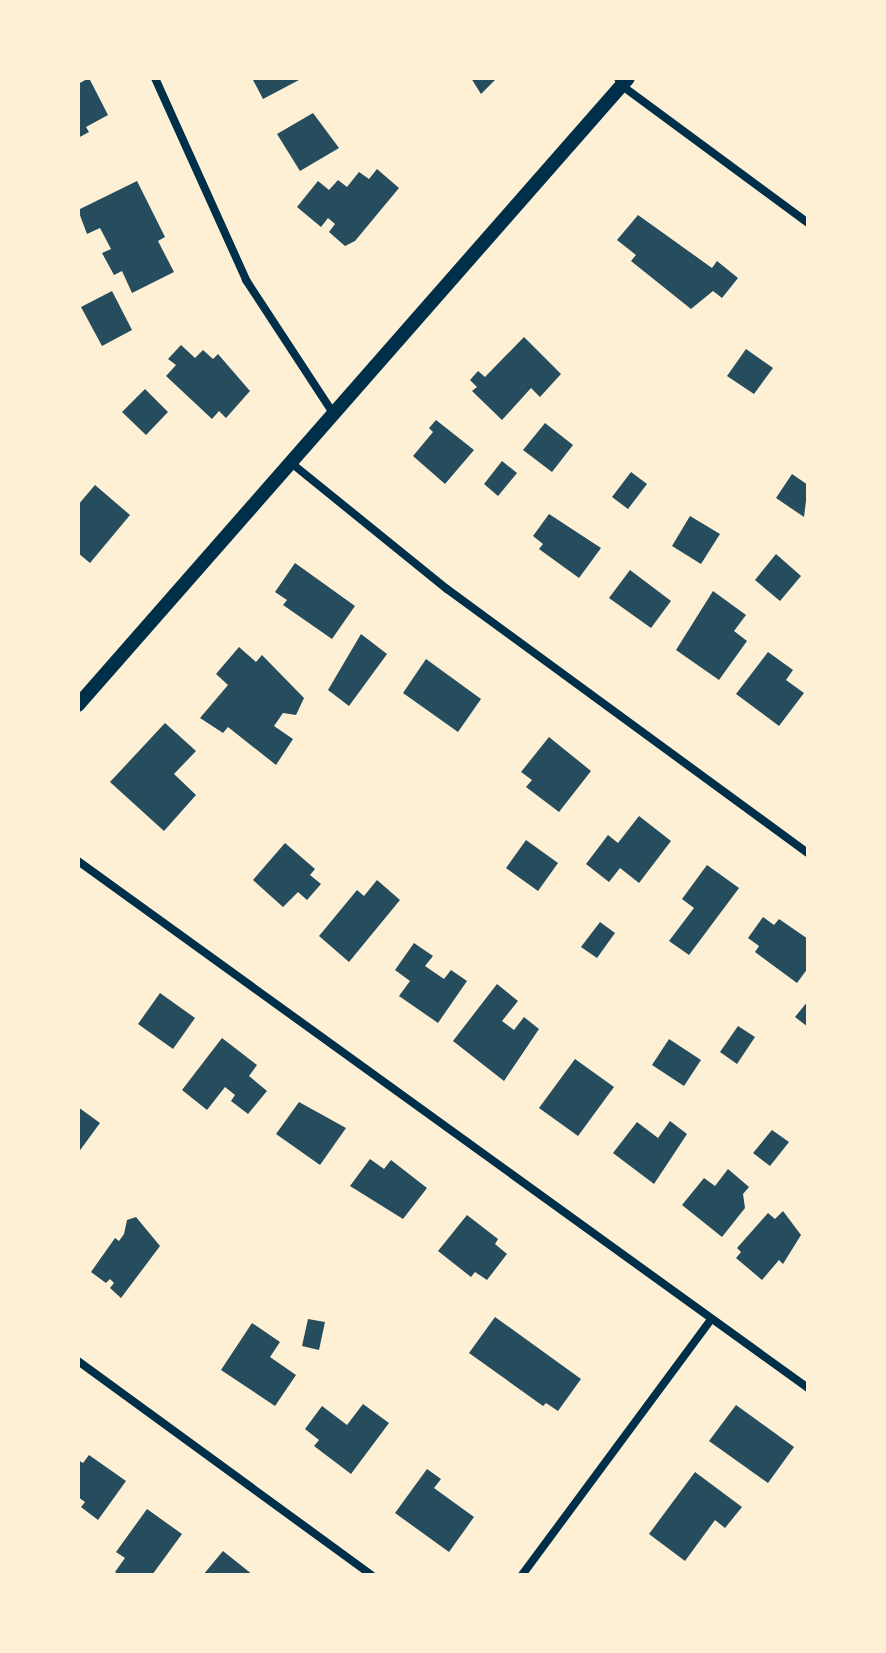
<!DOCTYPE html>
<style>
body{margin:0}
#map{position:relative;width:886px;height:1653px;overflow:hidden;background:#fdf0d5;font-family:Quicksand,sans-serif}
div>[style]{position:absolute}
.building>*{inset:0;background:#264d5e}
.minor>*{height:8px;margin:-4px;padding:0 4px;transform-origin:4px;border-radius:4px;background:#003049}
.tertiary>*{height:14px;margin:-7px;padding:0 7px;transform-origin:7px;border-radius:7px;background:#003049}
span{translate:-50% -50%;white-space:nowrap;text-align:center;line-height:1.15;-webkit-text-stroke:8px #fdf0d5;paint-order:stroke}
.frame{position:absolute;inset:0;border:80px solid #fdf0d5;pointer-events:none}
</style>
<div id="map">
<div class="building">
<i style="clip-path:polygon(89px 78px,108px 115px,86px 127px,89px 132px,78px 138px,78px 84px)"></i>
<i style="clip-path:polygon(252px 78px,297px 78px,299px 80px,263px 99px)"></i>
<i style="clip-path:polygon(471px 78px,497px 78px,481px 94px)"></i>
<i style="clip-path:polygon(313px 113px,339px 148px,300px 171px,277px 134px)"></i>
<i style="clip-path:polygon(377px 169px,399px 188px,355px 241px,345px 246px,329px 232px,335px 224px,328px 218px,321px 227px,297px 207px,318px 181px,329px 190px,338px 180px,347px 187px,359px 172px,369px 179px)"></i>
<i style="clip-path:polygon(137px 181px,165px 237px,158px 241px,174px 272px,132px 293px,122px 271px,114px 275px,102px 253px,111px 249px,100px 228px,87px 234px,78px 210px)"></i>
<i style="clip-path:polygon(638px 215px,712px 268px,717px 261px,738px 278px,722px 298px,713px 291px,691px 309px,631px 261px,636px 255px,617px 240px)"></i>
<i style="clip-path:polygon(112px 291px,132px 330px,102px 346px,81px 307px)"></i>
<i style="clip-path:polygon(524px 337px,561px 374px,540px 397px,531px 388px,502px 420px,472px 391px,477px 387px,470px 380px,478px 371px,485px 377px)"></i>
<i style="clip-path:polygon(181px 345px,195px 358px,203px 350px,213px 359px,218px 354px,250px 391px,226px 418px,219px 411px,212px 419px,166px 376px,176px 365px,168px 359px)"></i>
<i style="clip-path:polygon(746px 349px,773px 368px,754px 394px,727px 376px)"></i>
<i style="clip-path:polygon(145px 389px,168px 412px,146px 435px,122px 412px)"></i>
<i style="clip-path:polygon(436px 420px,474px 450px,445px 484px,413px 456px,433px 432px,429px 428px)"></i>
<i style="clip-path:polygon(545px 423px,573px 445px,552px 472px,523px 450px)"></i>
<i style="clip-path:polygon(502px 461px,517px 473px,498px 496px,484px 484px)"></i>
<i style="clip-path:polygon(631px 472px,647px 484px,628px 509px,612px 497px)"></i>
<i style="clip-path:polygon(792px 474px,808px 485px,804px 517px,776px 498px)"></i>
<i style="clip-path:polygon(95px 485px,130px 515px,90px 563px,78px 553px,78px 505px)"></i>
<i style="clip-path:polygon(549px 514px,601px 548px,579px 578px,539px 549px,543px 544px,533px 536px)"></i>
<i style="clip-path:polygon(690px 516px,720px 534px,701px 564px,672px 546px)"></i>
<i style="clip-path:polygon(776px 554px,801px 576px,780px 601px,755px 580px)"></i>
<i style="clip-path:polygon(295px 563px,355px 606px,332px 639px,283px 605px,287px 600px,275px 592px)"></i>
<i style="clip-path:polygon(630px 570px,671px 601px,651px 628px,609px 598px)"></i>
<i style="clip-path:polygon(713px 591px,746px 615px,734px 631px,747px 641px,719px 680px,676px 650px)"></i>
<i style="clip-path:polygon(361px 634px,387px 654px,349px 706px,328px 690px)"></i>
<i style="clip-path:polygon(239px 647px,256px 662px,262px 655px,304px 698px,296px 715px,283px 713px,274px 726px,293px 739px,276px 765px,228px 727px,223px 733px,200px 718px,228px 685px,216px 674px)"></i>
<i style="clip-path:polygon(768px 652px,793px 670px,786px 680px,804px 693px,779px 726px,736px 694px)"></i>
<i style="clip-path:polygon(426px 659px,481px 699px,458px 732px,403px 693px)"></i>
<i style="clip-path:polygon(165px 723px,196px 751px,174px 774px,196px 795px,164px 831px,110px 782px)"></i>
<i style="clip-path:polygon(549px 737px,591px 771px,559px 812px,526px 787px,532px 780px,521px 772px)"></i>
<i style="clip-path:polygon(639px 816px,671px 841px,639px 883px,620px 868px,609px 882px,586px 864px,608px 835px,618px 843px)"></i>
<i style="clip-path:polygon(526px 840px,558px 863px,538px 891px,506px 868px)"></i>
<i style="clip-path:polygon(285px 843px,315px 869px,310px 875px,321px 884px,307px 900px,298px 892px,283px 907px,253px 880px)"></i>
<i style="clip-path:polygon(707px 865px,739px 888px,689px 955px,669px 941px,694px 908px,682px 899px)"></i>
<i style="clip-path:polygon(377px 880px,400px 900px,349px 962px,319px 936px,357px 890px,364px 896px)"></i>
<i style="clip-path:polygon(763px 917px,774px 925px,779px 919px,808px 939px,808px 968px,797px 983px,755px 952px,759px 946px,748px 938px)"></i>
<i style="clip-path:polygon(600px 922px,615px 933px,597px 958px,581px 947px)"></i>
<i style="clip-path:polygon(414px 943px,433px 956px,425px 966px,444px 979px,451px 970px,467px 981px,438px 1023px,399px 996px,410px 981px,395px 970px)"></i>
<i style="clip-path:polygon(497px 984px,518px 1001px,502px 1021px,514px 1030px,524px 1017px,539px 1029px,504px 1081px,453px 1041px)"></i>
<i style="clip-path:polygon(160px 993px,195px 1018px,173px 1049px,138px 1024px)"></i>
<i style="clip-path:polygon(808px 1001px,808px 1027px,795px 1017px)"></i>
<i style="clip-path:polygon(738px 1026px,755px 1037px,737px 1064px,720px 1052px)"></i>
<i style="clip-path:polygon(222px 1038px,257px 1065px,249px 1076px,267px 1091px,248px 1114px,231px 1101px,235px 1095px,225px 1087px,207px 1110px,182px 1090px)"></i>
<i style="clip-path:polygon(669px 1039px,701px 1060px,684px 1086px,652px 1065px)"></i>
<i style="clip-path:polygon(575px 1059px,614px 1087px,578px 1136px,539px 1108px)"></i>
<i style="clip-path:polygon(299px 1102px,346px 1128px,320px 1165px,276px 1134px)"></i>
<i style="clip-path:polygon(78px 1107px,100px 1123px,78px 1153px)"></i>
<i style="clip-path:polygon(670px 1121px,687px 1134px,654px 1184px,613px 1153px,637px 1122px,658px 1138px)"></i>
<i style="clip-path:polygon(772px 1130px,789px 1142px,770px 1166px,753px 1153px)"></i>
<i style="clip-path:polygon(370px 1159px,384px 1169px,391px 1160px,427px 1188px,403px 1219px,350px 1186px)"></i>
<i style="clip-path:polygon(728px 1169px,749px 1187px,743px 1194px,745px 1208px,722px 1237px,682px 1205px,704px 1178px,715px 1186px)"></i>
<i style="clip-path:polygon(783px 1211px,801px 1235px,783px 1264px,779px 1260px,762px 1280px,736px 1258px,741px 1252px,737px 1248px,768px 1213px,775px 1219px)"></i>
<i style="clip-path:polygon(467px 1215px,498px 1239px,495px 1244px,507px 1254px,487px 1280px,475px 1272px,471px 1277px,438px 1251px)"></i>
<i style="clip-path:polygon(136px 1217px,160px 1246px,121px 1298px,110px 1288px,114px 1283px,110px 1279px,106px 1283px,91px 1272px,115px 1238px,119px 1241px,124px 1234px,127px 1220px)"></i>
<i style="clip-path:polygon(495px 1317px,581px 1379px,558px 1411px,546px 1403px,543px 1406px,469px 1353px)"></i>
<i style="clip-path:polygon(308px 1319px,325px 1322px,319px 1350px,302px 1346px)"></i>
<i style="clip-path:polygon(252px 1323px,280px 1342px,270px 1357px,296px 1375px,275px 1406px,221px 1370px)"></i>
<i style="clip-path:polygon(363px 1404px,389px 1423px,351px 1474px,314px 1446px,319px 1440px,305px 1429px,322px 1406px,347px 1425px)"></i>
<i style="clip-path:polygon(736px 1405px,794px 1447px,768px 1483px,709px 1441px)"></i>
<i style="clip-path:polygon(89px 1455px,126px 1481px,98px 1520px,81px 1507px,85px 1502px,78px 1497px,78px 1460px,83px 1463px)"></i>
<i style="clip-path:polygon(427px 1469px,441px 1479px,434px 1488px,474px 1517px,449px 1552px,395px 1513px)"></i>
<i style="clip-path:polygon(695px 1472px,742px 1507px,725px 1528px,715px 1520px,685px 1561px,649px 1534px)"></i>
<i style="clip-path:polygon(147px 1509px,182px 1534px,152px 1575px,119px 1575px,115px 1572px,125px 1558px,116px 1552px)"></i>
<i style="clip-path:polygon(223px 1551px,253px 1575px,203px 1575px)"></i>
</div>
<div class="minor">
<i style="left:155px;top:78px;width:222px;rotate:65.7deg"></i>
<i style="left:246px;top:280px;width:159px;rotate:56.8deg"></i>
<i style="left:618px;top:78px;width:8px;rotate:67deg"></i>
<i style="left:621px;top:85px;width:232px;rotate:36.4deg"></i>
<i style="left:290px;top:462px;width:202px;rotate:39deg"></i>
<i style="left:447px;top:589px;width:447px;rotate:36.2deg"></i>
<i style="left:78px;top:861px;width:900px;rotate:35.83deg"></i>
<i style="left:78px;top:1361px;width:363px;rotate:36.1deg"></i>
<i style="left:522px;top:1575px;width:317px;rotate:-53.5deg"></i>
</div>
<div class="tertiary">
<i style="left:78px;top:705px;width:834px;rotate:-48.74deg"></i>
</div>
<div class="frame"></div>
</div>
